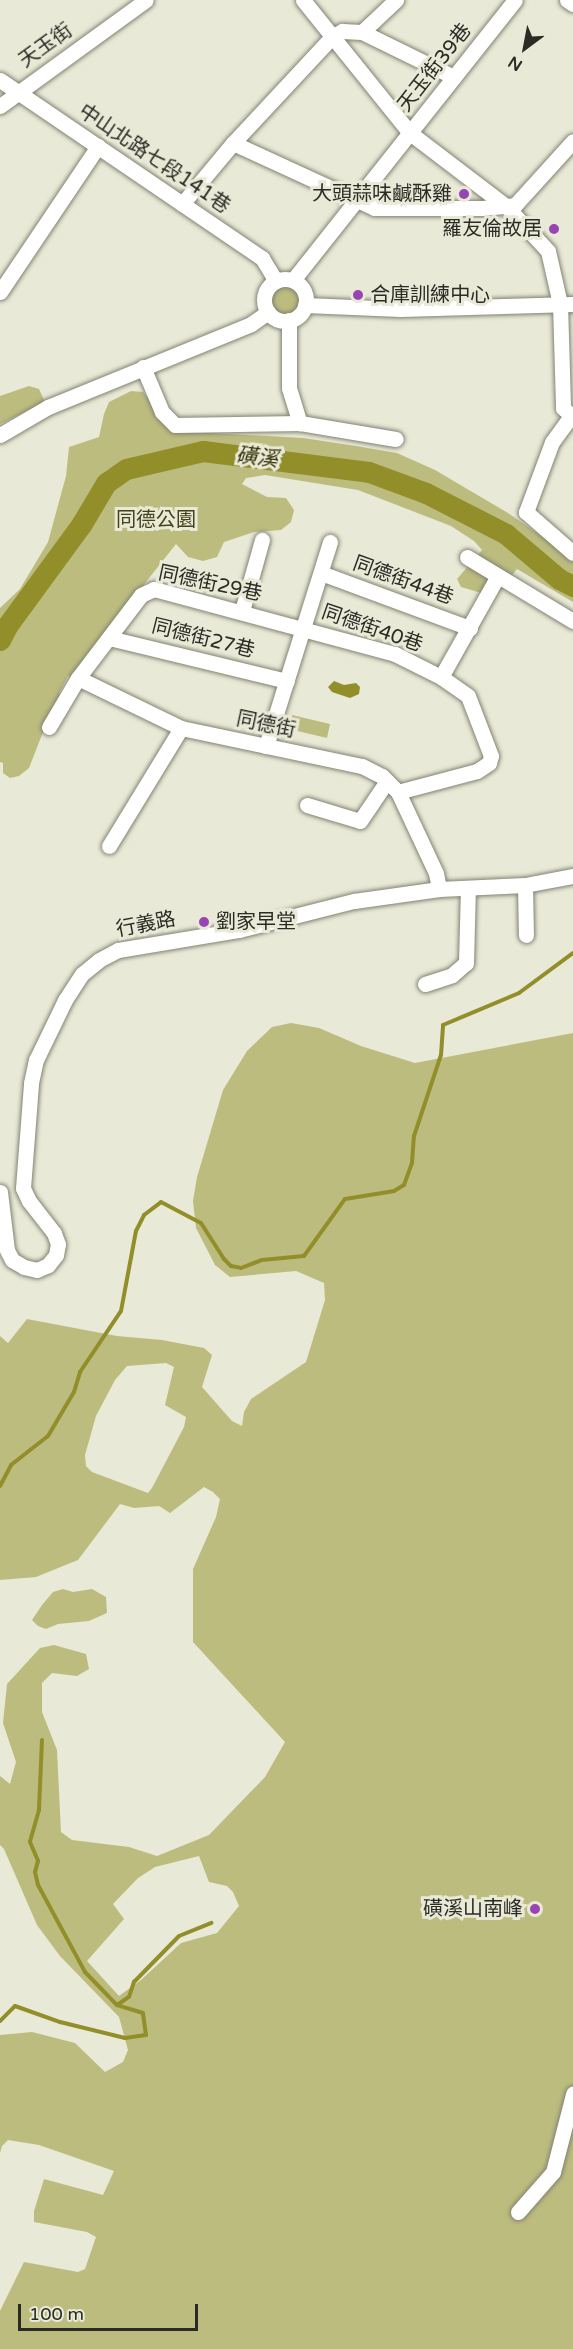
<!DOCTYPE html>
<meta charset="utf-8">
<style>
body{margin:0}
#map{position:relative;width:573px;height:2349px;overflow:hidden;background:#e9e9d7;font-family:"Varela Round","Noto Sans TC",sans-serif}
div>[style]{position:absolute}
.green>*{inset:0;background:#bdbc7f}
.round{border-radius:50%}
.water>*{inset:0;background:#928e29}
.stream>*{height:4px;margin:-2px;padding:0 2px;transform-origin:2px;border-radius:2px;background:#928e29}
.river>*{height:21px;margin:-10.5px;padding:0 10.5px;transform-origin:10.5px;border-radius:10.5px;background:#928e29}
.roads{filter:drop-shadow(0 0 2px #838373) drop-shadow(0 0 2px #838373)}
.minor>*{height:15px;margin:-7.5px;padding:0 7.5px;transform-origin:7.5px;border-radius:7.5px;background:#fff}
.minor>.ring{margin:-7.5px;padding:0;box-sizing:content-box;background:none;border:15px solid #fff;border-radius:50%}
.dots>*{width:16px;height:16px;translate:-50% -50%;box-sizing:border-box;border:3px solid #e9e9d7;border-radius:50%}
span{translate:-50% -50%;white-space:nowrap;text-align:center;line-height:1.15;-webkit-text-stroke:6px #e9e9d7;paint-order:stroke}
.street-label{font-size:20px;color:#2b2b25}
.poi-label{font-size:20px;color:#2b2b25}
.right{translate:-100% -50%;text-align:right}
.left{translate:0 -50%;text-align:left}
.park-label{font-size:20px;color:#434219}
.water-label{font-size:21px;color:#2f2d02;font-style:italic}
.north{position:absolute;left:495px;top:18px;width:60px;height:60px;-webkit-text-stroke:4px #e9e9d7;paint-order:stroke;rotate:212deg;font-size:16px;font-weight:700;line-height:24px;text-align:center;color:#2b2b25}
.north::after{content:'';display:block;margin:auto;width:21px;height:27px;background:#2b2b25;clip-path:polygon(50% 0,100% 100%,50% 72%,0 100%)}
.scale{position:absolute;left:18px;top:2304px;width:180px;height:27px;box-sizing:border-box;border:3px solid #2b2b25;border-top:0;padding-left:8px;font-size:18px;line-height:21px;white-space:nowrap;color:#2b2b25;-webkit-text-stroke:4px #e9e9d7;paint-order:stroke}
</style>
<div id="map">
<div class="green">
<i class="round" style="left:269px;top:284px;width:32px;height:32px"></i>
<i style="clip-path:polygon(29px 386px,39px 389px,45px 402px,0 424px,0 396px)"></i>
<i style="clip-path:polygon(131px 391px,143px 392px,175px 431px,303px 438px,356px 446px,397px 453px,435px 470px,508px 513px,553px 544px,573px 549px,573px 602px,517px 569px,495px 597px,461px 587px,457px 579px,482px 550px,474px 541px,451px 526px,358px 490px,265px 475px,246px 478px,242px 484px,267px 497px,286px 498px,294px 510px,291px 522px,281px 530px,254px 532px,224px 542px,217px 557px,203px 561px,188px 557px,176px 544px,71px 677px,68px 676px,59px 693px,62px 699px,45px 727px,29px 768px,19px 776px,10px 778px,3px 773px,3px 763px,0 762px,0 608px,20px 589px,48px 542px,66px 476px,69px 447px,99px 437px,104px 414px,109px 402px)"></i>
<i style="clip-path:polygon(292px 715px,330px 724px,327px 738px,289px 729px)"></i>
<i style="clip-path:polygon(evenodd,291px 1023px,319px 1028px,361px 1046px,415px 1063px,573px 1033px,573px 2349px,0 2349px,0 2311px,24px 2262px,78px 2272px,85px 2269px,96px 2237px,87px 2232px,34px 2222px,34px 2211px,44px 2179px,103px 2195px,114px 2171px,39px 2145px,8px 2140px,2px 2146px,0 2153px,0 2035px,32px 2032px,75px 2043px,105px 2072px,123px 2062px,128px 2050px,119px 2017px,60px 1956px,37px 1925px,4px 1849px,0 1845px,0 1776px,10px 1784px,16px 1762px,3px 1723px,7px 1684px,40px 1648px,54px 1645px,86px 1654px,89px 1669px,77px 1676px,52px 1673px,42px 1683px,42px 1712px,57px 1750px,61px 1832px,72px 1840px,129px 1847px,157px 1856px,209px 1835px,265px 1777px,285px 1742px,193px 1642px,193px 1569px,216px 1517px,220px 1499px,213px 1492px,204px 1487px,170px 1513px,159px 1506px,134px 1508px,120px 1504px,78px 1560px,36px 1577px,0 1580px,0 1336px,8px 1343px,27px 1319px,117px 1336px,162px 1340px,204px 1348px,212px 1355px,202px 1387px,232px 1421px,242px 1426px,244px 1412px,251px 1399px,306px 1362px,325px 1300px,324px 1283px,296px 1271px,230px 1277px,215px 1265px,196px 1228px,193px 1201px,197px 1177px,223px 1090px,247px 1051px,272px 1027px,291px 1023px,166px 1363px,174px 1367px,165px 1405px,186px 1417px,184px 1427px,152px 1488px,148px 1493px,92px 1472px,86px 1466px,85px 1455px,96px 1416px,115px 1380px,127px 1366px,166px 1363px,291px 1023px,199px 1856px,209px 1882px,227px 1886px,233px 1892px,239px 1906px,217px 1933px,181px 1943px,141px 1980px,119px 1996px,87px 1961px,124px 1919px,113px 1904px,138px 1878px,155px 1867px,199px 1856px)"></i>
<i style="clip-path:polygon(63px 1589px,73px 1592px,92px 1589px,106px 1597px,107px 1613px,89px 1621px,58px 1624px,46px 1629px,38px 1626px,32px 1620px,42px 1605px,53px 1592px)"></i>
</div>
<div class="water">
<i style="clip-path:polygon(334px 681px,344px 685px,356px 683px,360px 687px,359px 694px,350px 698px,332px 692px,328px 687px)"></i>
</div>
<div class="stream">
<i style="left:0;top:1486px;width:24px;rotate:-62deg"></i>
<i style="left:11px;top:1465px;width:47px;rotate:-38.1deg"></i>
<i style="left:48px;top:1436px;width:51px;rotate:-59.4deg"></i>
<i style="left:74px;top:1392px;width:21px;rotate:-73deg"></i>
<i style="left:80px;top:1372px;width:73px;rotate:-56.1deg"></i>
<i style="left:121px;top:1311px;width:81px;rotate:-79.4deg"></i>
<i style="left:136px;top:1231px;width:18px;rotate:-63deg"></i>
<i style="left:144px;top:1215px;width:21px;rotate:-37deg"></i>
<i style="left:161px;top:1202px;width:45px;rotate:27.7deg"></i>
<i style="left:201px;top:1223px;width:43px;rotate:57.4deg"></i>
<i style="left:224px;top:1259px;width:10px;rotate:45deg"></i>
<i style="left:231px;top:1266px;width:10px;rotate:11deg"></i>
<i style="left:241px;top:1268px;width:22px;rotate:-21deg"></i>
<i style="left:262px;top:1260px;width:42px;rotate:-5.4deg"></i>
<i style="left:304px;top:1256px;width:70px;rotate:-54.3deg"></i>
<i style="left:345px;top:1199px;width:50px;rotate:-9.3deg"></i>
<i style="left:394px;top:1191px;width:12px;rotate:-31deg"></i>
<i style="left:404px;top:1185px;width:23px;rotate:-70deg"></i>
<i style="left:412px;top:1163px;width:27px;rotate:-86deg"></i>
<i style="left:414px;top:1136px;width:85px;rotate:-71.6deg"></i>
<i style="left:441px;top:1055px;width:30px;rotate:-86deg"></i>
<i style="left:443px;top:1025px;width:82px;rotate:-22.8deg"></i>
<i style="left:519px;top:993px;width:67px;rotate:-36.5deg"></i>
<i style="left:42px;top:1740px;width:70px;rotate:92.5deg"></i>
<i style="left:39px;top:1810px;width:33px;rotate:106deg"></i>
<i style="left:30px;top:1842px;width:21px;rotate:67deg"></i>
<i style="left:38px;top:1861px;width:11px;rotate:105deg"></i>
<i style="left:35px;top:1872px;width:13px;rotate:77deg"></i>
<i style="left:38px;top:1885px;width:99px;rotate:61.6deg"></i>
<i style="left:85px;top:1972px;width:46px;rotate:45.9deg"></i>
<i style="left:0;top:2021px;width:21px;rotate:-45deg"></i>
<i style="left:15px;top:2006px;width:48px;rotate:19.6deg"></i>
<i style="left:60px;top:2022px;width:67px;rotate:13.8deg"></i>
<i style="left:125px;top:2038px;width:21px;rotate:-8deg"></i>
<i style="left:146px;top:2035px;width:22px;rotate:-98deg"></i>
<i style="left:143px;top:2013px;width:27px;rotate:-163deg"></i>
<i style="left:117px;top:2005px;width:14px;rotate:-34deg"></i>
<i style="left:129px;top:1997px;width:16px;rotate:-72deg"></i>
<i style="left:134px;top:1982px;width:64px;rotate:-45.6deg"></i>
<i style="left:179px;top:1936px;width:35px;rotate:-22deg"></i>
</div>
<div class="river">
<i style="left:0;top:640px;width:16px;rotate:-63deg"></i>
<i style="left:7px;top:626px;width:125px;rotate:-53.8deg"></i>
<i style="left:81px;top:525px;width:49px;rotate:-59.2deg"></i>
<i style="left:106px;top:483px;width:24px;rotate:-35deg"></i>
<i style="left:126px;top:469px;width:79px;rotate:-13.2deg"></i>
<i style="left:203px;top:451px;width:167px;rotate:7.2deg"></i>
<i style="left:369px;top:472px;width:61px;rotate:20.2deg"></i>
<i style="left:426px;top:493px;width:90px;rotate:27.1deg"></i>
<i style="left:506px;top:534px;width:70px;rotate:40.3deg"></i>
<i style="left:559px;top:579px;width:16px;rotate:27deg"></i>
</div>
<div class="roads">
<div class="minor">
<i style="left:303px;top:0;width:171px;rotate:51.2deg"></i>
<i style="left:410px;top:133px;width:122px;rotate:37.3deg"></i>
<i style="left:507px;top:207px;width:60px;rotate:47deg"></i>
<i style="left:548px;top:251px;width:54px;rotate:77.2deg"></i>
<i style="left:560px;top:304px;width:104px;rotate:88.3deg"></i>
<i style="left:563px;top:408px;width:13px;rotate:42deg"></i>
<i style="left:567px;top:0;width:7px;rotate:34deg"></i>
<i style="left:362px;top:32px;width:47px;rotate:-43.3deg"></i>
<i style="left:0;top:80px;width:317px;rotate:34.2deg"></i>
<i style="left:262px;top:258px;width:27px;rotate:59deg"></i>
<i style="left:0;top:106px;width:180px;rotate:-36deg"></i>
<i style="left:233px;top:143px;width:155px;rotate:24.7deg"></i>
<i style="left:374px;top:208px;width:108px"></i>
<i style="left:482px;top:208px;width:33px;rotate:-5deg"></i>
<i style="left:515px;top:205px;width:86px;rotate:-47.8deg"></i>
<i style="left:182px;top:204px;width:80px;rotate:-50.1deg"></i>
<i style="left:233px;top:143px;width:145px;rotate:-47deg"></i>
<i style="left:332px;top:37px;width:12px;rotate:-31deg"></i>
<i style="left:342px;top:31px;width:20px;rotate:3deg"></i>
<i style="left:362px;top:32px;width:102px;rotate:26.1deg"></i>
<i class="ring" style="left:264px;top:279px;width:27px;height:27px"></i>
<i style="left:293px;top:280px;width:357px;rotate:-51.6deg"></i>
<i style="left:0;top:292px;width:176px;rotate:-56.1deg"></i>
<i style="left:305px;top:305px;width:95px;rotate:2.4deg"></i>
<i style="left:400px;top:309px;width:173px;rotate:-1.7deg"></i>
<i style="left:289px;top:320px;width:68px;rotate:90deg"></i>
<i style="left:289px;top:388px;width:37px;rotate:73deg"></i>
<i style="left:143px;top:367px;width:49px;rotate:67.1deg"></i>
<i style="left:162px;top:412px;width:18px;rotate:45deg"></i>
<i style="left:175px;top:425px;width:125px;rotate:-0.9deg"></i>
<i style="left:300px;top:423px;width:97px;rotate:9.5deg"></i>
<i style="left:571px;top:416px;width:32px;rotate:126deg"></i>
<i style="left:552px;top:442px;width:75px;rotate:110.4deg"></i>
<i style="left:526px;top:512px;width:62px;rotate:41.1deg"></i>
<i style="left:0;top:435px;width:56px;rotate:-30.3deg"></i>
<i style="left:48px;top:407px;width:219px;rotate:-22.2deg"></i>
<i style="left:251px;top:324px;width:21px;rotate:-35deg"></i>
<i style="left:467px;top:557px;width:124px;rotate:31.1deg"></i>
<i style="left:321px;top:573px;width:159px;rotate:20.3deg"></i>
<i style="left:242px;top:611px;width:74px;rotate:-74.3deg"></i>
<i style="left:109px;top:638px;width:183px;rotate:13.6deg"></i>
<i style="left:441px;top:677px;width:116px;rotate:-60.6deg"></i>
<i style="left:78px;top:678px;width:104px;rotate:-52.8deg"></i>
<i style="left:141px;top:595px;width:14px;rotate:-25deg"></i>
<i style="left:154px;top:589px;width:250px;rotate:15.1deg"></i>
<i style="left:395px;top:654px;width:51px;rotate:26.6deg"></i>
<i style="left:441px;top:677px;width:33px;rotate:35deg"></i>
<i style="left:468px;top:696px;width:64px;rotate:69deg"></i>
<i style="left:491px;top:756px;width:7px;rotate:106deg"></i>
<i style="left:489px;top:763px;width:14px;rotate:146deg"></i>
<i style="left:477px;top:771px;width:82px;rotate:165.1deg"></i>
<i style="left:49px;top:727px;width:57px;rotate:-59.4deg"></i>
<i style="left:78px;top:678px;width:114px;rotate:25.9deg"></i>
<i style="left:181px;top:728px;width:185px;rotate:11.9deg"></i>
<i style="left:362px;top:766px;width:22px;rotate:27deg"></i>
<i style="left:382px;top:776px;width:23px;rotate:45deg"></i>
<i style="left:398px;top:792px;width:89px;rotate:64.9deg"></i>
<i style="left:436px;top:873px;width:16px;rotate:79deg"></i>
<i style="left:266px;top:746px;width:214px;rotate:-72.6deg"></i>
<i style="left:307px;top:805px;width:55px;rotate:16.8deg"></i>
<i style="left:360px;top:821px;width:48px;rotate:-56deg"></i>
<i style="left:109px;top:846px;width:138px;rotate:-58.6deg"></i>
<i style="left:525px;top:885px;width:50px;rotate:88.9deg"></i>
<i style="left:425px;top:984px;width:28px;rotate:-18deg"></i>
<i style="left:452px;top:975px;width:18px;rotate:-41deg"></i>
<i style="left:466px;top:963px;width:75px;rotate:-88.5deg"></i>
<i style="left:0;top:1192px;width:58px;rotate:83.1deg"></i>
<i style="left:7px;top:1250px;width:11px;rotate:63deg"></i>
<i style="left:12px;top:1260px;width:14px;rotate:30deg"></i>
<i style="left:24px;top:1267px;width:13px;rotate:13deg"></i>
<i style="left:37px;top:1270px;width:12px;rotate:-24deg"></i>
<i style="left:48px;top:1265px;width:13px;rotate:-51deg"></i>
<i style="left:56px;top:1255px;width:11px;rotate:-80deg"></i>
<i style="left:58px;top:1244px;width:12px;rotate:-110deg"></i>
<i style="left:54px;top:1233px;width:41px;rotate:-128deg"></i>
<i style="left:29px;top:1201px;width:14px;rotate:-115deg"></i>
<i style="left:23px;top:1188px;width:105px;rotate:-85.6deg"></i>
<i style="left:31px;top:1083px;width:24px;rotate:-78deg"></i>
<i style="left:36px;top:1060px;width:67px;rotate:-64.2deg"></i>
<i style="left:65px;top:1000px;width:31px;rotate:-57deg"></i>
<i style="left:82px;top:974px;width:22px;rotate:-39deg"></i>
<i style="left:99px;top:960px;width:21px;rotate:-28deg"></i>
<i style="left:118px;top:950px;width:123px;rotate:-9.4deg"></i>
<i style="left:239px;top:930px;width:119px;rotate:-14.2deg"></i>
<i style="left:354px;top:901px;width:86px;rotate:-8deg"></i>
<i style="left:439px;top:889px;width:86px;rotate:-2.7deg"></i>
<i style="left:525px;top:885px;width:49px;rotate:-10.6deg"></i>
<i style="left:518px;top:2212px;width:53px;rotate:-48.8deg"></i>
<i style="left:553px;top:2172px;width:81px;rotate:-75.6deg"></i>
</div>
</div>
<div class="dots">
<i style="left:464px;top:194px;background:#9845b3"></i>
<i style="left:554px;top:229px;background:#9845b3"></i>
<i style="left:358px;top:295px;background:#9845b3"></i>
<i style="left:204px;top:922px;background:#9845b3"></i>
<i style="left:535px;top:1909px;background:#9845b3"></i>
</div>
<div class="street-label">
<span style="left:46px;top:46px;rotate:-36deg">天玉街</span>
<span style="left:435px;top:68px;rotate:-52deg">天玉街39巷</span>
<span style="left:154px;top:159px;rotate:34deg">中山北路七段141巷</span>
<span style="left:403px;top:581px;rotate:20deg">同德街44巷</span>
<span style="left:210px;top:584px;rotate:12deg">同德街29巷</span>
<span style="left:372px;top:629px;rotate:19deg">同德街40巷</span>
<span style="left:203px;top:639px;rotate:14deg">同德街27巷</span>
<span style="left:266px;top:725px;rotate:12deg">同德街</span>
<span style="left:146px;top:925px;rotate:-11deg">行義路</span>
</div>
<div class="poi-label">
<span class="right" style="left:452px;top:194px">大頭蒜味鹹酥雞</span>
<span class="right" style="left:542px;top:229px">羅友倫故居</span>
<span class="left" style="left:370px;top:295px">合庫訓練中心</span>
<span class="left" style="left:216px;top:922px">劉家早堂</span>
<span class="right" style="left:523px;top:1909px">磺溪山南峰</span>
</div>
<div class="park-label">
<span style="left:156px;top:520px">同德公園</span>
</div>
<div class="water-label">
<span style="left:257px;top:458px;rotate:7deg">磺溪</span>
</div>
<div class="north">N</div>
<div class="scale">100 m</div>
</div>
